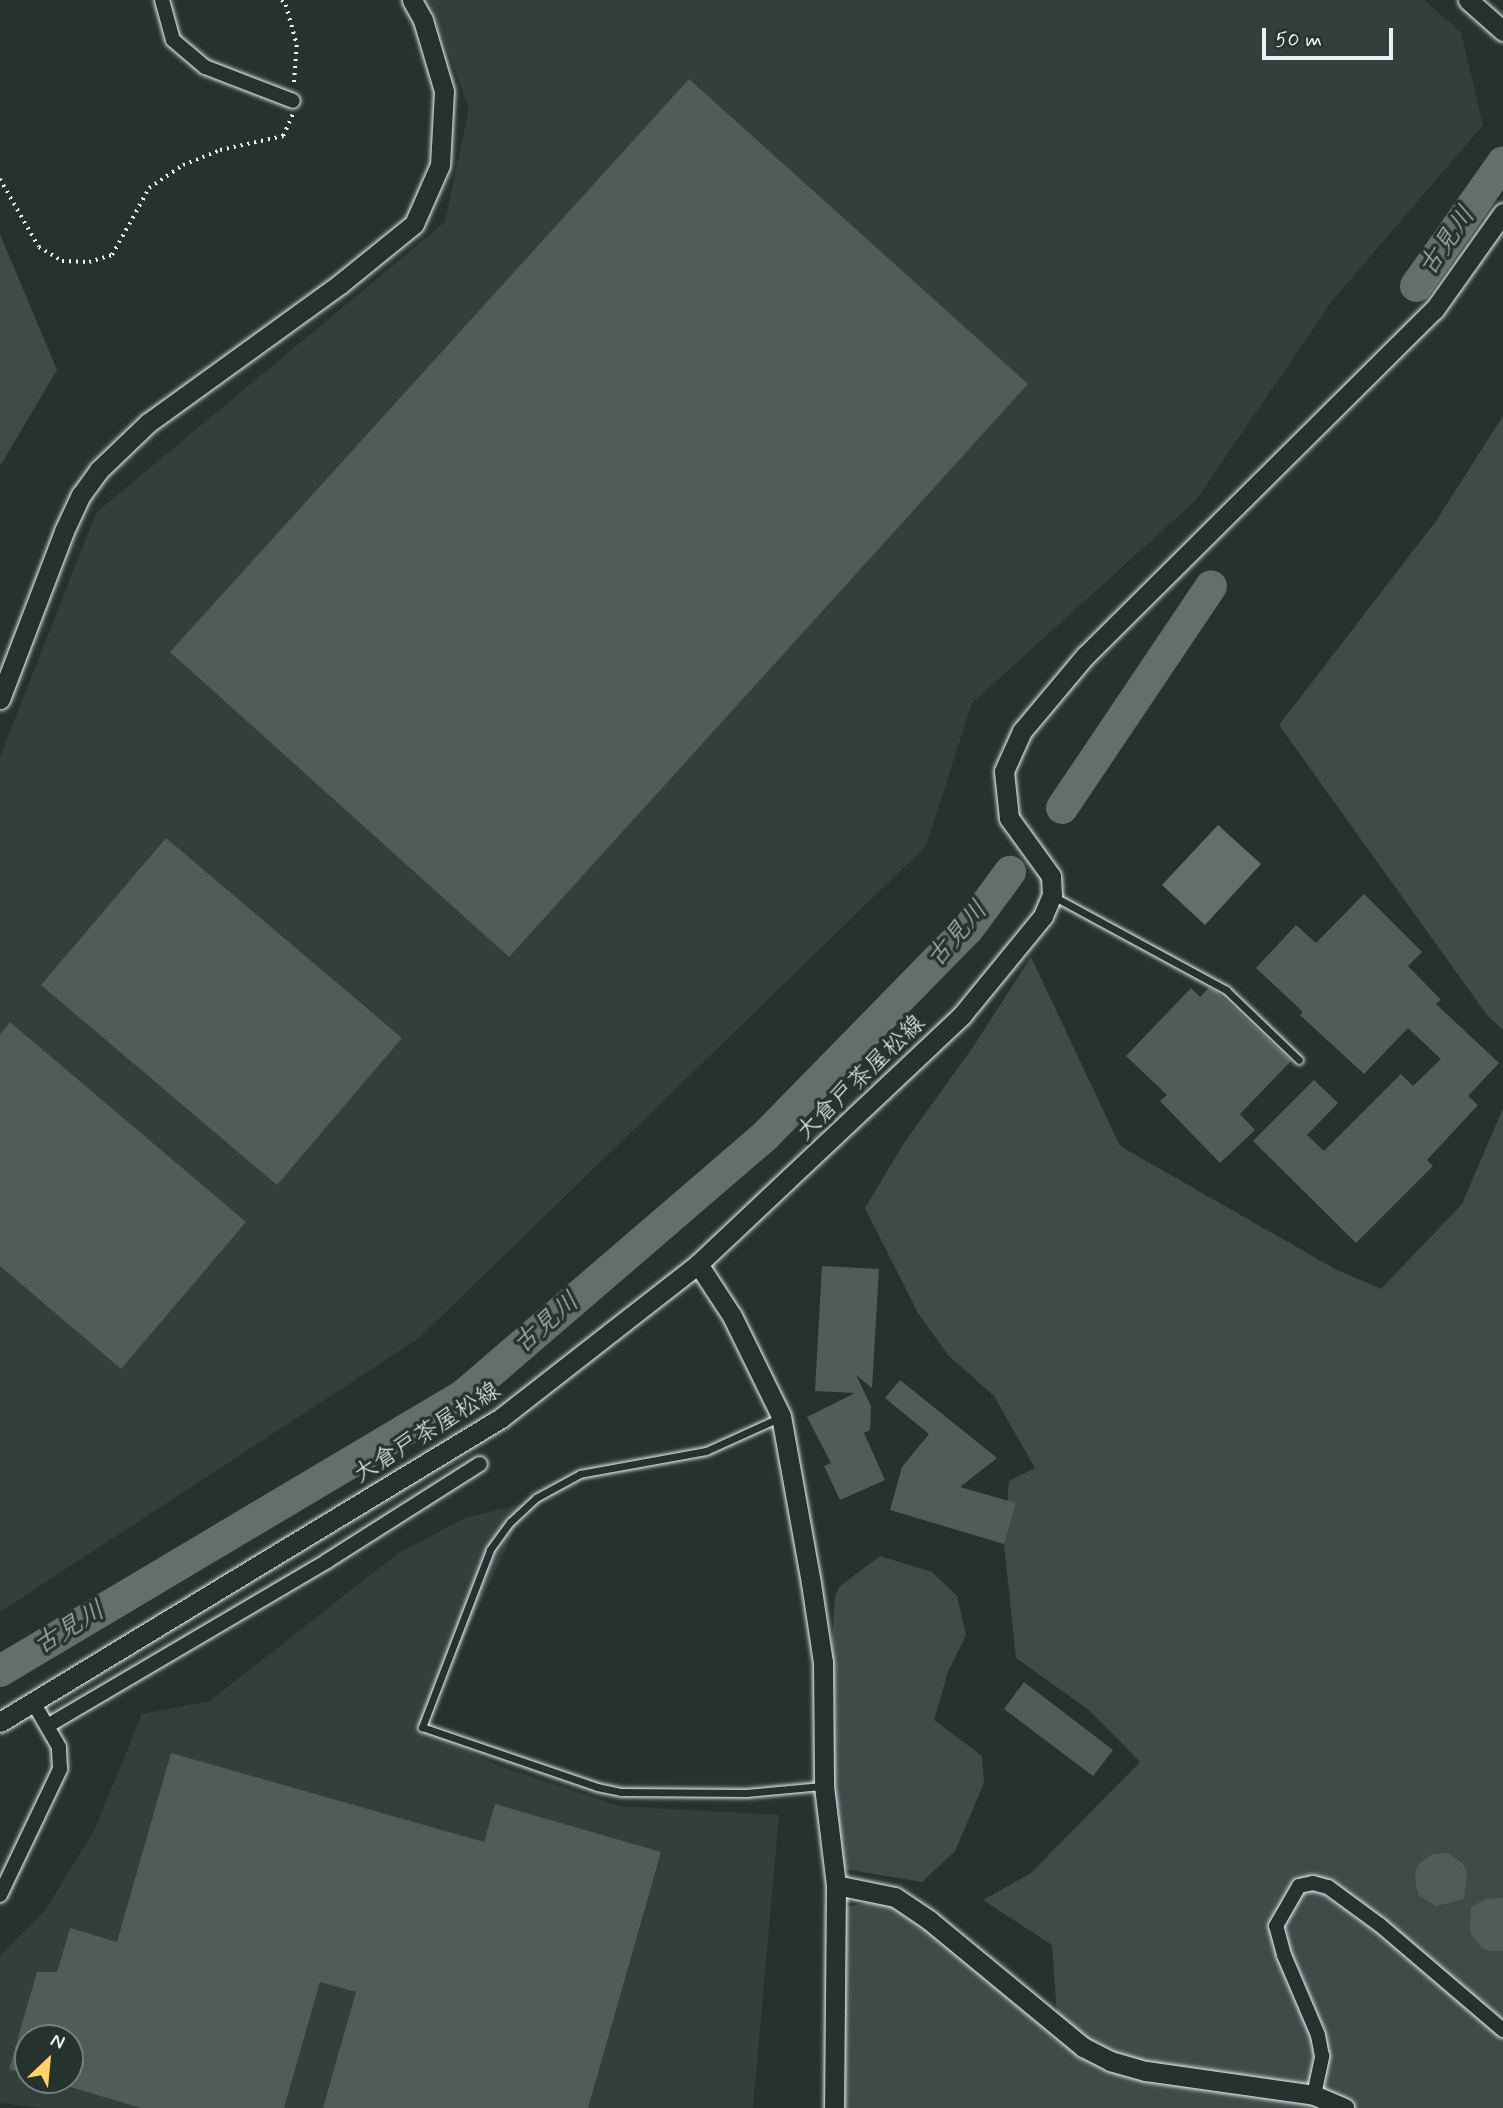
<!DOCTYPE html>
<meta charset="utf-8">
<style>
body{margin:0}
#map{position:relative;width:1503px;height:2108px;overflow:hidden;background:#26332d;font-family:Mynerve,"Klee One",sans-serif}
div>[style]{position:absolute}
.built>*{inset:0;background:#333f3a}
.green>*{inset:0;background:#3e4b47}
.water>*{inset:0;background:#636f6d}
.river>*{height:32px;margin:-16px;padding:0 16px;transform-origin:16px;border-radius:16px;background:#636f6d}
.building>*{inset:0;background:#505c59}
.path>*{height:3.5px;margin-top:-1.75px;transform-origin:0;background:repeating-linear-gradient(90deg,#e8f1f8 0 2px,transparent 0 7px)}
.roads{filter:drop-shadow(0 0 2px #e8f1f8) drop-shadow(0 0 2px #e8f1f8)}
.lane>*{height:7px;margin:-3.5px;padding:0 3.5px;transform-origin:3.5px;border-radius:3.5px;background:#26332d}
.street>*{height:14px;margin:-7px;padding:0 7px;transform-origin:7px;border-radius:7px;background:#26332d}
.secondary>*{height:19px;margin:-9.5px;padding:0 9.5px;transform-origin:9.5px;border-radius:9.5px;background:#26332d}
span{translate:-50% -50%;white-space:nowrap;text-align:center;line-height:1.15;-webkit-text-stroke:7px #26332d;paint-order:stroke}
.street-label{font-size:24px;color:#e8f1f8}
.water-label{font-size:26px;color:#b3bdc0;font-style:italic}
.north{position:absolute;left:14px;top:2024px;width:70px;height:70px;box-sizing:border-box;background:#26332d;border:2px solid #747f7e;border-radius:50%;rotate:26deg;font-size:19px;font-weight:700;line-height:28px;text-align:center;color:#e8f1f8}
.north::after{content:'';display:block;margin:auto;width:24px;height:32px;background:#ffd166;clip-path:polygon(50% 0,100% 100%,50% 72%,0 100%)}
.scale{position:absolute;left:1262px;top:28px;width:131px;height:32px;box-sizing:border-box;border:4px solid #e8f1f8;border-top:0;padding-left:9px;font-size:21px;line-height:24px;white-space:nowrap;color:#e8f1f8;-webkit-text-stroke:5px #26332d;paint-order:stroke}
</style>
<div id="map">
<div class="built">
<i style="clip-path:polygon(429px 0,1424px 0,1461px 32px,1483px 125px,1332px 301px,1196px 500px,972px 703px,926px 846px,419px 1338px,0 1612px,0 757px,96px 513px,445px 222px,469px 109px)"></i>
<i style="clip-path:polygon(evenodd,527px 1503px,422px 1727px,496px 1765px,619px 1806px,779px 1815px,753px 2108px,41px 2108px,0 2103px,0 1956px,46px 1909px,94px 1831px,142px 1714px,210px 1701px,397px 1554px,465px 1518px,527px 1503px,28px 2038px,70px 2038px,70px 2080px,28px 2080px,28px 2038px)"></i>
</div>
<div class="green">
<i style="clip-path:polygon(0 234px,57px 370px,0 466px)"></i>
<i style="clip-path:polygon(1503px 416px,1503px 1030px,1487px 1015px,1279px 725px,1436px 521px)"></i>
<i style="clip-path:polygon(1031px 957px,1120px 1146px,1335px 1269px,1381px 1289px,1462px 1204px,1503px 1108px,1503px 2108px,834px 2108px,836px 1909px,895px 1897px,1058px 2030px,1052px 1945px,983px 1900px,1031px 1873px,1140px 1762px,1089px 1710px,1016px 1658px,1004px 1544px,1009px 1481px,1035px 1468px,994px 1396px,948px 1355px,918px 1313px,865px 1208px,904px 1143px,973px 1047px)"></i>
<i style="clip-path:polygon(880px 1556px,932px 1572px,957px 1596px,966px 1635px,948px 1672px,934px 1720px,982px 1756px,984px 1783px,955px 1851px,922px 1882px,826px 1866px,818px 1784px,835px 1709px,831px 1655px,835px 1596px,840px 1586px)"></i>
</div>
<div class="water">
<i style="clip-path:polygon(1218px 825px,1261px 864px,1205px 925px,1162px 885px)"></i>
</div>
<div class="river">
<i style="left:1416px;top:286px;width:151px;rotate:-54.9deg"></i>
<i style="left:1062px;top:808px;width:267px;rotate:-56.1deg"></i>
<i style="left:0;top:1671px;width:540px;rotate:-30.75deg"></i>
<i style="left:464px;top:1395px;width:397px;rotate:-40.7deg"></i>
<i style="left:765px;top:1136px;width:290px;rotate:-45.6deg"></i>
<i style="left:968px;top:929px;width:71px;rotate:-53.6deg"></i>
</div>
<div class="building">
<i style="clip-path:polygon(689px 79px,1028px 384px,509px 957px,170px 652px)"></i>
<i style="clip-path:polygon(166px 838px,402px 1038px,277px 1185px,41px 985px)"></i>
<i style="clip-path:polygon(1364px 894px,1422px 952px,1408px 966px,1441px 1000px,1436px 1004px,1499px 1063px,1468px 1096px,1478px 1105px,1427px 1160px,1433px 1166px,1356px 1243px,1253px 1141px,1314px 1080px,1338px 1103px,1307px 1135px,1324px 1151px,1401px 1074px,1413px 1086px,1441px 1059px,1408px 1028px,1364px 1074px,1300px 1015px,1303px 1012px,1256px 968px,1296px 925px,1316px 943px)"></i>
<i style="clip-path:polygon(1191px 988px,1200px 997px,1209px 988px,1217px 992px,1291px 1061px,1240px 1114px,1255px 1130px,1220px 1163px,1160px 1101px,1167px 1095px,1126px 1056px)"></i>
<i style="clip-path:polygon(10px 1022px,246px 1222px,121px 1369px,0 1266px,0 1034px)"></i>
<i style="clip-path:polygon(822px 1266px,879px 1269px,872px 1388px,856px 1375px,871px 1406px,870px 1430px,864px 1433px,885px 1480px,840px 1500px,824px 1466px,831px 1463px,807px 1417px,855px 1393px,815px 1391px)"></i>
<i style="clip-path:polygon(900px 1380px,997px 1458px,960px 1487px,1016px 1503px,1004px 1544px,890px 1510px,902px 1467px,929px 1434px,885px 1398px)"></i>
<i style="clip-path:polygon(1024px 1682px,1113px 1750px,1093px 1776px,1004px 1709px)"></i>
<i style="clip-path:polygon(171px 1753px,484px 1842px,495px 1804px,661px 1852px,588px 2108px,323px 2108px,356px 1992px,320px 1982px,284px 2108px,141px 2108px,70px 2087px,70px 2038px,28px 2038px,28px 2075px,9px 2069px,37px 1972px,57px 1972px,70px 1928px,117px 1942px)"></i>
<i style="clip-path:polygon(1448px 1853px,1462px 1863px,1467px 1871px,1464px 1899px,1436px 1906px,1420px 1896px,1416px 1888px,1415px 1871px,1419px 1864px,1432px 1854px)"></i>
<i style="clip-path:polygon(1503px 1898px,1503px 1951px,1490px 1951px,1482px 1948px,1470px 1933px,1471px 1907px,1486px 1899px)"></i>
</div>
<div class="path">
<i style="left:282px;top:0;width:6px;rotate:51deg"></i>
<i style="left:286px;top:5px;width:41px;rotate:74.6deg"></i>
<i style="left:297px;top:45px;width:41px;rotate:94.2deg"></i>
<i style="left:0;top:179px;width:78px;rotate:60.2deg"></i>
<i style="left:39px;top:247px;width:27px;rotate:31deg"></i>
<i style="left:62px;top:261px;width:27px;rotate:2deg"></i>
<i style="left:89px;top:262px;width:24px;rotate:-17deg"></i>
<i style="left:112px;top:255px;width:77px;rotate:-61.1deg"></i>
<i style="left:149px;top:188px;width:41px;rotate:-34.1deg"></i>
<i style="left:183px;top:165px;width:40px;rotate:-22deg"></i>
<i style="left:220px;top:150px;width:65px;rotate:-12.5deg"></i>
<i style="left:283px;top:136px;width:24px;rotate:-66deg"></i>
</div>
<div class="roads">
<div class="lane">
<i style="left:1053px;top:896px;width:197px;rotate:28.5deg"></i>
<i style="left:1226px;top:990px;width:101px;rotate:43.8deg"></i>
<i style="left:781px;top:1417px;width:82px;rotate:155.6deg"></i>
<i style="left:706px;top:1451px;width:128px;rotate:169.7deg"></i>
<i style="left:580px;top:1474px;width:50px;rotate:151.4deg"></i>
<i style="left:536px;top:1498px;width:35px;rotate:137deg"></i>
<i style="left:510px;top:1522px;width:34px;rotate:126deg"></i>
<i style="left:490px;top:1550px;width:190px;rotate:111deg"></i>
<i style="left:422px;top:1727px;width:185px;rotate:18.9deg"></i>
<i style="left:597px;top:1787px;width:25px;rotate:12deg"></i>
<i style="left:621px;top:1792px;width:125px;rotate:0.5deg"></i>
<i style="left:746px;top:1793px;width:76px;rotate:-5.3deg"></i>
</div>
<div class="street">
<i style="left:162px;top:0;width:41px;rotate:74.6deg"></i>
<i style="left:173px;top:40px;width:42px;rotate:40.2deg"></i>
<i style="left:205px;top:67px;width:94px;rotate:21.1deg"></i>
<i style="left:49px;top:1725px;width:323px;rotate:-30.5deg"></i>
<i style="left:327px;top:1561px;width:181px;rotate:-32.4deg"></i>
<i style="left:0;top:1895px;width:140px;rotate:-64.5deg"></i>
<i style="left:60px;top:1769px;width:22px;rotate:-93deg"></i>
<i style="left:59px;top:1747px;width:52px;rotate:-120deg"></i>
<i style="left:1314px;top:2095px;width:40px;rotate:-78deg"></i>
<i style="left:1322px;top:2056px;width:21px;rotate:-101deg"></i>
<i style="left:1318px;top:2035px;width:87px;rotate:-113deg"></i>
<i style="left:1284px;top:1955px;width:30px;rotate:-105deg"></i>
<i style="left:1276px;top:1926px;width:46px;rotate:-60.1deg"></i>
<i style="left:1299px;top:1886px;width:14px;rotate:-12deg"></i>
<i style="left:1313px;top:1883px;width:16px;rotate:15deg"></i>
<i style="left:1328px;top:1887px;width:64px;rotate:36.2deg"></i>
<i style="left:1380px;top:1925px;width:162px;rotate:40.5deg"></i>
</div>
<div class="secondary">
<i style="left:1468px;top:0;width:47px;rotate:41.5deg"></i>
<i style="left:0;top:699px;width:180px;rotate:-69.1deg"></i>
<i style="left:64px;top:531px;width:40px;rotate:-65deg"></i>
<i style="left:81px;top:495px;width:31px;rotate:-54deg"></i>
<i style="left:99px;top:470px;width:68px;rotate:-43.8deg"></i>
<i style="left:148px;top:423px;width:237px;rotate:-35.9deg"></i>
<i style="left:340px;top:284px;width:95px;rotate:-39deg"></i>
<i style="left:414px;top:224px;width:64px;rotate:-66.2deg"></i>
<i style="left:440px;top:165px;width:74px;rotate:-86.9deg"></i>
<i style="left:444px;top:91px;width:74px;rotate:-106.5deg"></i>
<i style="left:423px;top:20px;width:23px;rotate:-119deg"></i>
<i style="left:698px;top:1264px;width:62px;rotate:56.8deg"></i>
<i style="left:732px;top:1316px;width:111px;rotate:63.9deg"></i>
<i style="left:781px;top:1416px;width:170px;rotate:79.8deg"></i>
<i style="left:811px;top:1583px;width:80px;rotate:81.4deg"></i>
<i style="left:823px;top:1662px;width:124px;rotate:89.5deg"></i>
<i style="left:824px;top:1786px;width:100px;rotate:83.1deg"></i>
<i style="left:836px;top:1885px;width:223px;rotate:90.5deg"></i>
<i style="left:0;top:1722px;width:586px;rotate:-31.25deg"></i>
<i style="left:501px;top:1418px;width:250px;rotate:-38deg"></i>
<i style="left:698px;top:1264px;width:363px;rotate:-43.3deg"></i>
<i style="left:962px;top:1015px;width:128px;rotate:-50.7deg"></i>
<i style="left:1043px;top:916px;width:23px;rotate:-67deg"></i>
<i style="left:1052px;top:895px;width:19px;rotate:-93deg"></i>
<i style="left:1051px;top:876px;width:72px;rotate:-125.9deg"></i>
<i style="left:1009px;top:818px;width:47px;rotate:-96.1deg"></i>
<i style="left:1004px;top:771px;width:44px;rotate:-65.8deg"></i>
<i style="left:1022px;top:731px;width:98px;rotate:-50deg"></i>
<i style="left:1085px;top:656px;width:491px;rotate:-44.8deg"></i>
<i style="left:1434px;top:310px;width:119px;rotate:-54.6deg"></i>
<i style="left:836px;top:1885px;width:60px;rotate:11.5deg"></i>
<i style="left:895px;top:1897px;width:41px;rotate:34.1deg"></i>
<i style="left:929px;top:1920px;width:200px;rotate:39.5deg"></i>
<i style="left:1083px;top:2047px;width:30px;rotate:27deg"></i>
<i style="left:1110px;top:2061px;width:37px;rotate:16deg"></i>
<i style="left:1146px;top:2071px;width:170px;rotate:8.1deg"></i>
<i style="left:1314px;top:2095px;width:33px;rotate:23deg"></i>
</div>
</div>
<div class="street-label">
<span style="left:861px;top:1078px;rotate:-44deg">大倉戸茶屋松線</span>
<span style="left:427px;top:1433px;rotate:-32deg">大倉戸茶屋松線</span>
</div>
<div class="water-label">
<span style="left:1448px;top:242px;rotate:-55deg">古見川</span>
<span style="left:958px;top:935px;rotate:-49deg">古見川</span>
<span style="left:547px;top:1324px;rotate:-41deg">古見川</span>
<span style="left:70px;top:1629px;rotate:-31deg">古見川</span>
</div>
<div class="north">N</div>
<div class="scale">50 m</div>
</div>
